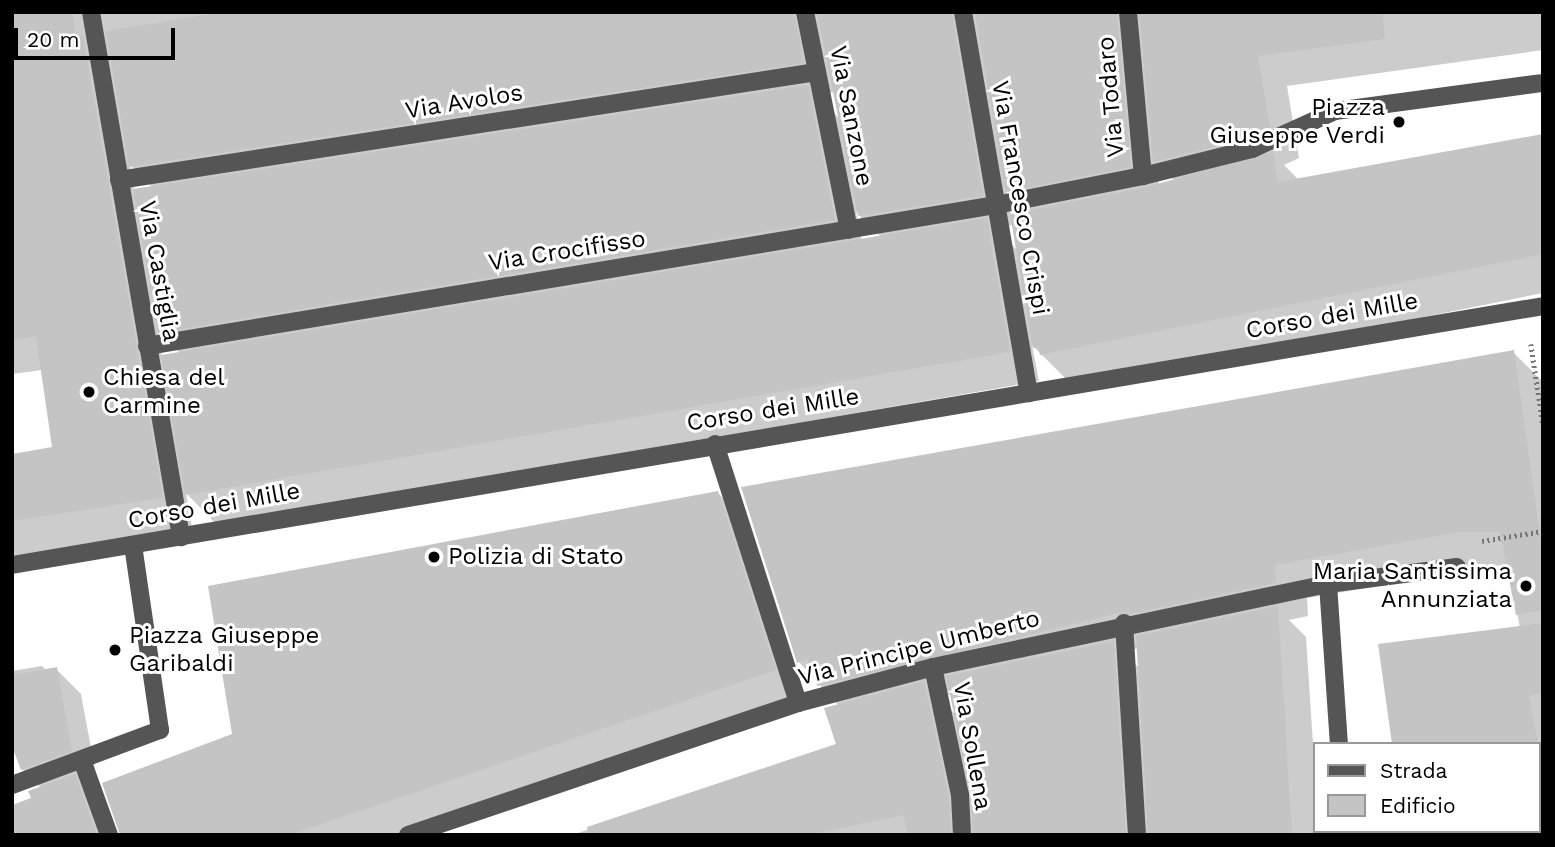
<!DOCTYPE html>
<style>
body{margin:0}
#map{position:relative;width:1555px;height:847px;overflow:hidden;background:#fff;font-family:"Work Sans",sans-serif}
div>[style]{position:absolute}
.shadow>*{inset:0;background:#0003}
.building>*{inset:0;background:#c4c4c4}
.path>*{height:4.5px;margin-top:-2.25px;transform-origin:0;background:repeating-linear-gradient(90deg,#777 0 2px,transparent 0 5.5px)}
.minor>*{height:18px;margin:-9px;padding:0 9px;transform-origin:9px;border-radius:9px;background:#555}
.dots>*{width:19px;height:19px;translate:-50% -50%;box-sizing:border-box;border:4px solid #fff;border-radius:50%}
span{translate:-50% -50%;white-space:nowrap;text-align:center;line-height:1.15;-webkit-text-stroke:6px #fff;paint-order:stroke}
.street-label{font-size:24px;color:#000}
.poi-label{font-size:24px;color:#000}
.right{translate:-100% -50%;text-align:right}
.left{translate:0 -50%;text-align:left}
.frame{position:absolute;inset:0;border:14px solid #000;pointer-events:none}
.legend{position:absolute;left:1313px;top:742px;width:228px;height:91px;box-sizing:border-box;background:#fff;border:2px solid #999;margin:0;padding:9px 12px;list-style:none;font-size:21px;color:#000}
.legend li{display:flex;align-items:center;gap:14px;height:35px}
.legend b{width:35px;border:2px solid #999}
.scale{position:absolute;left:14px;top:28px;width:161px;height:32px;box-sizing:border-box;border:4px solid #000;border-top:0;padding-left:9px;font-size:21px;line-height:24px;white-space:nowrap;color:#000;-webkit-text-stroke:5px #fff;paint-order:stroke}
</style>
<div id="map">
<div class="shadow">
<i style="clip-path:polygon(evenodd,12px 12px,1543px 12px,1543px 50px,1287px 86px,1299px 158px,1284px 165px,1299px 180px,1543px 136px,1543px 293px,1074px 387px,1032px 345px,1039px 381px,216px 524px,186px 493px,192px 528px,12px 557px,12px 456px,54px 449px,42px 370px,12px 374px,12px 12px,834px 92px,840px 119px,815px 95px,834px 92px,12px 12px,1157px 163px,1175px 181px,1159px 185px,1157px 163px,12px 12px,130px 165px,153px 188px,134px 191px,130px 165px,12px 12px,1006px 189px,1029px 212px,1011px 215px,1006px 189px,12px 12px,856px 212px,881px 237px,862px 241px,856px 212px,12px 12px,1013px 225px,1018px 251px,995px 228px,1013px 225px,12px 12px,158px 331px,181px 354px,162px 357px,158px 331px)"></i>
<i style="clip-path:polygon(evenodd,1513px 352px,1543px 382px,1543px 835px,1405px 831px,1539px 831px,1539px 744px,1393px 744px,1520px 628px,1508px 564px,1307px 598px,1308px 616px,1289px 620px,1306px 637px,1319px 835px,572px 835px,838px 745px,839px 706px,799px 662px,1513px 352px,1139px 648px,1140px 669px,1123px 652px,1139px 648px,1513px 352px,952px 694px,957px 716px,938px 697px,952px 694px)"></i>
<i style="clip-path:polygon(718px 493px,747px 523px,804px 700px,403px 835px,120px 835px,234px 735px)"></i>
<i style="clip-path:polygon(42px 666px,47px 671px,56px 669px,81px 694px,96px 775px,80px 781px,104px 805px,115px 835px,12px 835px,41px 788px,22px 769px,12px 742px,12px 671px)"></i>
</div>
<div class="building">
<i style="clip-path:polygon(12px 12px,72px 12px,76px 36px,83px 35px,163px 498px,12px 521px,12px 454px,52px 447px,36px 337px,12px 340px)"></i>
<i style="clip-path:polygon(223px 12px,794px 12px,804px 63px,129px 167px,106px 31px)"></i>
<i style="clip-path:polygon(817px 12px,952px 12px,983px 196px,858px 216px)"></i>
<i style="clip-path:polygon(975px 12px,1117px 12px,1131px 167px,1006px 192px)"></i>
<i style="clip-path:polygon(1139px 12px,1383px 12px,1385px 39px,1258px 56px,1270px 128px,1248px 138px,1153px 162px)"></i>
<i style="clip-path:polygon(808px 85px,835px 220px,158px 333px,133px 189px)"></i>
<i style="clip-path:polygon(1543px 134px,1543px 254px,1040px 355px,1038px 347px,1033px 348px,1010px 214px,1146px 187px,1273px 152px,1278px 182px)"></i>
<i style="clip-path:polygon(987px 218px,1010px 352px,185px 495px,161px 355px)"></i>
<i style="clip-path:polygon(1514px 350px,1543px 556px,1543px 610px,1516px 615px,1500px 532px,1460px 532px,1275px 565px,1276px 583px,1130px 614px,1123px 612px,817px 686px,808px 659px,797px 663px,741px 487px)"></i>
<i style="clip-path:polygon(718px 491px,776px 670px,289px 835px,120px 835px,102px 783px,232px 734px,208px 586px)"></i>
<i style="clip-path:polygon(1278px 606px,1292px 835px,1148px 835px,1136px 636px)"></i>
<i style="clip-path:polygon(1543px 623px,1543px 693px,1529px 696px,1538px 744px,1392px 744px,1378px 644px)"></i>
<i style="clip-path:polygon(1114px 641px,1126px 835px,973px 835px,971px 793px,946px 676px)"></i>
<i style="clip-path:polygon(57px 667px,72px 751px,21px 770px,12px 746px,12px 675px)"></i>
<i style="clip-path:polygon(924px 681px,949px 796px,951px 835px,908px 835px,904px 815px,807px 835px,588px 835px,587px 827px,836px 744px,824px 708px)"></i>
<i style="clip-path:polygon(75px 774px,97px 835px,12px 835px,12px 805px,31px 798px,28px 791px)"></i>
</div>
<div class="path">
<i style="left:1531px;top:344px;width:81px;rotate:81.5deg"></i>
<i style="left:1482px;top:541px;width:62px;rotate:-9.3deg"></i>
</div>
<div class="minor">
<i style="left:91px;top:12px;width:533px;rotate:80.27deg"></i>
<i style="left:805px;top:12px;width:222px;rotate:78.6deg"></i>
<i style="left:963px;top:12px;width:387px;rotate:80.2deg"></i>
<i style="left:1128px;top:12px;width:165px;rotate:84.8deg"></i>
<i style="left:119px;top:180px;width:706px;rotate:-8.8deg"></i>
<i style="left:147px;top:346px;width:861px;rotate:-9.43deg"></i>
<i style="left:996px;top:205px;width:150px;rotate:-11.2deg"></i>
<i style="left:1143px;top:176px;width:112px;rotate:-13.9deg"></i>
<i style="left:1252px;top:149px;width:91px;rotate:-24.6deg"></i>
<i style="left:1335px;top:111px;width:210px;rotate:-7.7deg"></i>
<i style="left:715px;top:444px;width:272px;rotate:72.2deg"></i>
<i style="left:12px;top:565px;width:1553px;rotate:-9.6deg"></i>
<i style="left:1328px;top:584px;width:160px;rotate:86.1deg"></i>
<i style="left:1124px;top:623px;width:212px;rotate:86.5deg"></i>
<i style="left:933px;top:667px;width:131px;rotate:78.1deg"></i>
<i style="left:960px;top:795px;width:40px;rotate:87.1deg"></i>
<i style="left:82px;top:760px;width:80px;rotate:70.2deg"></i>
<i style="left:12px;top:785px;width:158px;rotate:-20.4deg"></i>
<i style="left:160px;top:730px;width:187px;rotate:-98.3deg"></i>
<i style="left:408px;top:835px;width:412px;rotate:-18.7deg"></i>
<i style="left:798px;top:703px;width:140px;rotate:-14.9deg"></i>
<i style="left:933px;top:667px;width:404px;rotate:-11.9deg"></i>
<i style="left:1328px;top:584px;width:130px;rotate:-7.5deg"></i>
<i style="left:1341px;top:835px;width:4px;rotate:-76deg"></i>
</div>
<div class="dots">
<i style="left:1399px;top:122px;background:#000"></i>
<i style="left:89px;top:392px;background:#000"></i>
<i style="left:434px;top:557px;background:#000"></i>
<i style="left:1526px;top:586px;background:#000"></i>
<i style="left:115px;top:650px;background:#000"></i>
</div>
<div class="street-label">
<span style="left:1111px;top:97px;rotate:-95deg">Via Todaro</span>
<span style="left:464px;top:102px;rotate:-9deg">Via Avolos</span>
<span style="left:851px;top:116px;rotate:79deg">Via Sanzone</span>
<span style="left:1020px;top:198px;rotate:80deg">Via Francesco Crispi</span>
<span style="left:567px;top:251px;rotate:-9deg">Via Crocifisso</span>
<span style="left:159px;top:271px;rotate:80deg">Via Castiglia</span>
<span style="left:1332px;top:316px;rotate:-10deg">Corso dei Mille</span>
<span style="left:773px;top:410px;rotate:-9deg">Corso dei Mille</span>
<span style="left:214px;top:506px;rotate:-10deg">Corso dei Mille</span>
<span style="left:919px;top:648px;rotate:-14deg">Via Principe Umberto</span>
<span style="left:972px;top:746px;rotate:80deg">Via Sollena</span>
</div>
<div class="poi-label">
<span class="right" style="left:1385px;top:122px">Piazza<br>Giuseppe Verdi</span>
<span class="left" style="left:103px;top:392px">Chiesa del<br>Carmine</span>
<span class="left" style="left:448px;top:557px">Polizia di Stato</span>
<span class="right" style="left:1512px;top:586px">Maria Santissima<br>Annunziata</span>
<span class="left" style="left:129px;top:650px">Piazza Giuseppe<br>Garibaldi</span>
</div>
<div class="frame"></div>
<ul class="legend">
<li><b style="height:9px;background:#555"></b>Strada</li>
<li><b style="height:19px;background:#c4c4c4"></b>Edificio</li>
</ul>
<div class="scale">20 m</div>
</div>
